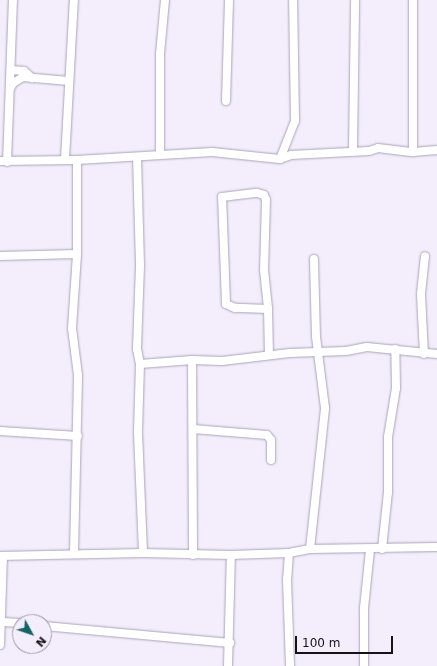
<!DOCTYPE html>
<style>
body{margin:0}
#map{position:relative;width:437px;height:666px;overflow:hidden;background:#f4eefc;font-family:"DejaVu Sans",sans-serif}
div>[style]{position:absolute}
.roads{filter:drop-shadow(0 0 1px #aba3b9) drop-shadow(0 0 1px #aba3b9)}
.street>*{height:8px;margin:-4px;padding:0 4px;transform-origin:4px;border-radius:4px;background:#fff}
span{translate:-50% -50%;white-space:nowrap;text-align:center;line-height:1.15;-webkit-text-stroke:4px #f4eefc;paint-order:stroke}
.north{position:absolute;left:12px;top:614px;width:40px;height:40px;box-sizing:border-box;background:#f4eefc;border:1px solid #9b96a1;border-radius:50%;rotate:130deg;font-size:11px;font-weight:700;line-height:16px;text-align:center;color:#151219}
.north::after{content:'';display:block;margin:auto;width:14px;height:18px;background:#156465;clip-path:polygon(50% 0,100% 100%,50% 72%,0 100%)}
.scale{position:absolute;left:295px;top:636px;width:98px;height:18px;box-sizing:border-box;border:2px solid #151219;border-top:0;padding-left:5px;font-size:12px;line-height:14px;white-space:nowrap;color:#151219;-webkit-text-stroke:3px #f4eefc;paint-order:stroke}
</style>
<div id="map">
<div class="roads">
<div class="street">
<i style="left:413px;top:0;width:152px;rotate:90deg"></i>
<i style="left:11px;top:70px;width:13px;rotate:4deg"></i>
<i style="left:24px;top:71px;width:11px;rotate:41deg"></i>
<i style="left:10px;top:89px;width:7px;rotate:-63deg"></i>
<i style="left:13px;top:83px;width:12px;rotate:-31deg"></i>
<i style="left:23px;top:77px;width:46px;rotate:5deg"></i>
<i style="left:226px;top:101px;width:101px;rotate:-88.3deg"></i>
<i style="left:353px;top:150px;width:150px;rotate:-89.2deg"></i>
<i style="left:160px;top:154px;width:100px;rotate:-90deg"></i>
<i style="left:160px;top:54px;width:54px;rotate:-84.7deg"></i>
<i style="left:137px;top:157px;width:109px;rotate:88.4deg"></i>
<i style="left:140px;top:266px;width:83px;rotate:92.1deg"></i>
<i style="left:137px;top:349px;width:15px;rotate:79deg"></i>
<i style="left:140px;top:364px;width:69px;rotate:91.7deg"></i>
<i style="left:138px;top:433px;width:120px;rotate:87.6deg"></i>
<i style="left:65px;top:159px;width:159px;rotate:-86.8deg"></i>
<i style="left:280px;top:159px;width:41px;rotate:-68.5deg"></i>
<i style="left:295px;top:121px;width:121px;rotate:-90.9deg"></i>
<i style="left:0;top:161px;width:77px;rotate:-0.7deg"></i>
<i style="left:77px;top:160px;width:135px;rotate:-3.4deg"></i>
<i style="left:212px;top:152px;width:68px;rotate:5.9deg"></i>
<i style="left:280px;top:159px;width:12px;rotate:-20deg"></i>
<i style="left:291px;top:155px;width:78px;rotate:-2.9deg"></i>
<i style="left:369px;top:151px;width:9px;rotate:-18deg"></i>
<i style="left:378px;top:148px;width:35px;rotate:7deg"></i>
<i style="left:413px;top:152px;width:24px;rotate:-5deg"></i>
<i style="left:7px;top:162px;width:162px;rotate:-87.9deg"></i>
<i style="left:0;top:256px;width:77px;rotate:-1.5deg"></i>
<i style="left:268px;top:309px;width:33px;rotate:-178deg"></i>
<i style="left:235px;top:308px;width:10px;rotate:-156deg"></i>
<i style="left:226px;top:304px;width:107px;rotate:-92.1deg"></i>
<i style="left:222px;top:197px;width:35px;rotate:-7deg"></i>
<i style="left:257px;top:193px;width:7px;rotate:16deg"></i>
<i style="left:264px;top:195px;width:5px;rotate:68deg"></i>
<i style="left:266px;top:200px;width:70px;rotate:91.6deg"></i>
<i style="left:264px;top:270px;width:39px;rotate:84deg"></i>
<i style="left:268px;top:309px;width:46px;rotate:88.8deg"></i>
<i style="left:424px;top:354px;width:60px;rotate:-92.9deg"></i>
<i style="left:421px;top:294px;width:38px;rotate:-84deg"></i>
<i style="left:192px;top:360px;width:195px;rotate:89.7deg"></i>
<i style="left:140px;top:364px;width:52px;rotate:-4.4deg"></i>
<i style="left:192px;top:360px;width:30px;rotate:2deg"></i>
<i style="left:222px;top:361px;width:68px;rotate:-6.7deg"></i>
<i style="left:290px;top:353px;width:56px;rotate:-2deg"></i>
<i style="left:346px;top:351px;width:21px;rotate:-11deg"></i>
<i style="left:367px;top:347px;width:70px;rotate:5.7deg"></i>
<i style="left:193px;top:429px;width:74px;rotate:4.6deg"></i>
<i style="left:267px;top:435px;width:6px;rotate:51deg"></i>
<i style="left:271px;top:440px;width:20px;rotate:90deg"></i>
<i style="left:0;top:431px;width:78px;rotate:3.7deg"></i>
<i style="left:310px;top:549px;width:142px;rotate:-83.9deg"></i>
<i style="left:325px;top:408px;width:72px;rotate:-97.2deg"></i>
<i style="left:316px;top:337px;width:78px;rotate:-91.5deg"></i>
<i style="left:382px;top:549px;width:57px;rotate:-84deg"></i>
<i style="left:388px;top:492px;width:55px;rotate:-90deg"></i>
<i style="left:388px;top:437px;width:50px;rotate:-80.7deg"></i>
<i style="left:396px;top:388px;width:39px;rotate:-91deg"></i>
<i style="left:74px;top:553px;width:178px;rotate:-88.7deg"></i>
<i style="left:78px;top:375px;width:47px;rotate:-97.3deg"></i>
<i style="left:72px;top:328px;width:74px;rotate:-86.1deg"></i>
<i style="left:77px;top:254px;width:94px;rotate:-90deg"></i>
<i style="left:289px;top:553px;width:26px;rotate:94deg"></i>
<i style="left:287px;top:579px;width:87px;rotate:88deg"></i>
<i style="left:0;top:556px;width:143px;rotate:-1.2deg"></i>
<i style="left:143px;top:553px;width:88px;rotate:1.3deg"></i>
<i style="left:231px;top:555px;width:58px;rotate:-2deg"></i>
<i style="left:289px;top:553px;width:21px;rotate:-11deg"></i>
<i style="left:310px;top:549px;width:127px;rotate:-0.9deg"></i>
<i style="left:3px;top:622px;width:17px;rotate:3deg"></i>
<i style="left:44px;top:626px;width:187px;rotate:5.2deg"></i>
<i style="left:0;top:645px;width:89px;rotate:-88.1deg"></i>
<i style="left:228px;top:666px;width:111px;rotate:-88.5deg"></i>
<i style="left:364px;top:666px;width:58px;rotate:-90deg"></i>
<i style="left:364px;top:608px;width:58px;rotate:-84.1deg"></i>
</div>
</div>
<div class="north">N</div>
<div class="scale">100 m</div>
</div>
